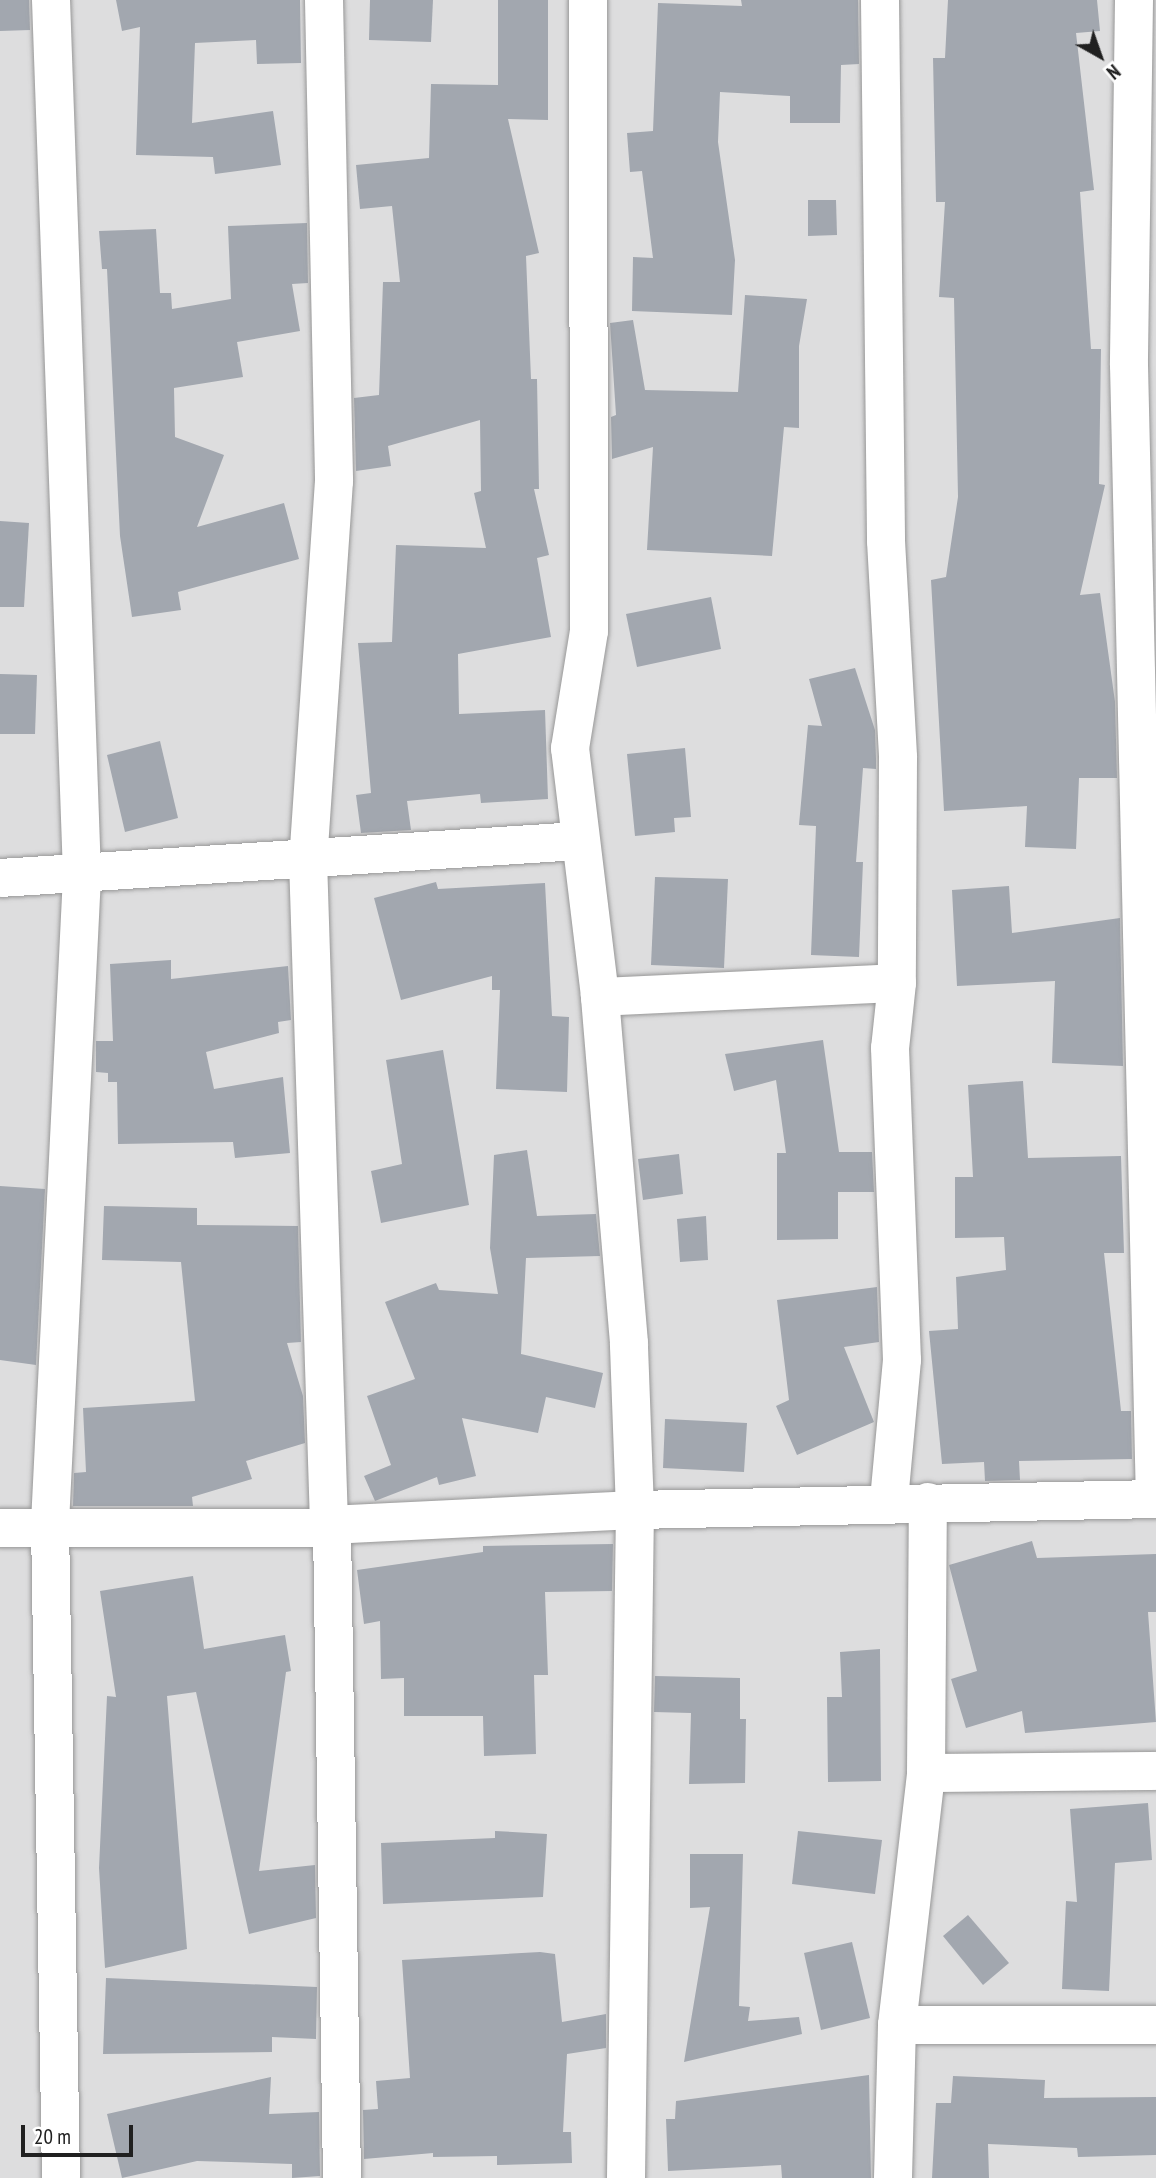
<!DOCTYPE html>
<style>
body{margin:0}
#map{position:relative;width:1156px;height:2178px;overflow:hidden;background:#e6e8f0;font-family:"PT Sans Narrow",sans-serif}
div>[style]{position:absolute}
.residential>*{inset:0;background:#ddddde}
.building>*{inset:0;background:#a2a7af}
.roads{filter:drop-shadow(0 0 2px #979797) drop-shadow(0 0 2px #979797)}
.minor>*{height:38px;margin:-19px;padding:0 19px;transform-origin:19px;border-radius:19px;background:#fff}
span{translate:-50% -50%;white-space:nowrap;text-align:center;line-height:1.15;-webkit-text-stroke:7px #fff;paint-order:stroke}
.north{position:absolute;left:1065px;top:21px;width:70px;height:70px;-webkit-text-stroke:5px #fff;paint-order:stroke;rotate:140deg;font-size:19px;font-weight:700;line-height:28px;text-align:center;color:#202020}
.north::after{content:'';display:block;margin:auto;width:24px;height:32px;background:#202020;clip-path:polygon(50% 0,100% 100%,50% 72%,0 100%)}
.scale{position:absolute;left:21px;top:2125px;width:112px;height:32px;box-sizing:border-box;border:4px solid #202020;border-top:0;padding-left:9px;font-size:21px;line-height:24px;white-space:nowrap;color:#202020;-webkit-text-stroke:5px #fff;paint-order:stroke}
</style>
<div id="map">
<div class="residential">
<i style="clip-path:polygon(0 0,1156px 0,1156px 2178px,0 2178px)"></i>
</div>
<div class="building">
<i style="clip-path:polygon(0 0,29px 0,30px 30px,0 31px)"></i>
<i style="clip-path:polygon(116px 0,300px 0,301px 63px,257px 64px,256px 40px,195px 43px,192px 123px,273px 111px,281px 165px,215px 174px,213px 157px,136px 155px,140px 27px,122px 31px)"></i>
<i style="clip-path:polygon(370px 0,433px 0,431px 42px,369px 40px)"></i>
<i style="clip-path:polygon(498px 0,548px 0,548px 120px,508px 119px,539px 253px,526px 256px,531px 379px,537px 379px,539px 489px,534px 489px,549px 555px,537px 558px,551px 637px,458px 654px,459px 714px,545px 710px,548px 799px,481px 803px,480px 794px,407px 801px,411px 830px,361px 833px,356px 795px,371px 793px,358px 643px,392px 642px,396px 545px,486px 548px,474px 493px,481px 491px,480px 420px,388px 446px,391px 466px,356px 471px,354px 398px,379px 395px,383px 282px,400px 282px,392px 206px,360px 209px,356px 165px,429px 158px,431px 84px,498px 85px)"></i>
<i style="clip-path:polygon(741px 0,858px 0,859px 64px,841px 65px,840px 123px,790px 123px,790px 96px,720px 92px,718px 142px,735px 260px,732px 315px,632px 311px,633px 257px,653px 258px,642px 171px,630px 172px,627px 133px,653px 131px,658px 3px,742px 6px)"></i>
<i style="clip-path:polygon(948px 0,1097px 0,1100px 31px,1076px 33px,1094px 190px,1080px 192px,1091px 349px,1101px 349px,1099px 484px,1105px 485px,1080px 595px,1100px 593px,1115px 702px,1117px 778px,1079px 778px,1076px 849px,1025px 847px,1027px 806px,944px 811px,931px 580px,946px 577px,958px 497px,954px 298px,939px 297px,945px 202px,936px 202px,933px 58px,945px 58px)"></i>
<i style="clip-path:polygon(808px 200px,836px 200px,837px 235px,808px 236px)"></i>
<i style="clip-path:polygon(307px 223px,308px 283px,292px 284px,300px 331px,237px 342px,243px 377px,174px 388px,175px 437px,224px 455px,197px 527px,284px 503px,299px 559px,178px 592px,181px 610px,132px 617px,120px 536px,107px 269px,102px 269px,99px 231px,156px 229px,160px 293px,171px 293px,172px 309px,231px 299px,228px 226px)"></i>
<i style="clip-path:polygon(745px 295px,807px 299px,799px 346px,799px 428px,784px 427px,772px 556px,647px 550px,653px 447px,612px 459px,611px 417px,616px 415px,610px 323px,633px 320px,645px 390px,738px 392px)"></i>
<i style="clip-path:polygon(0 521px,29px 523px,24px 607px,0 607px)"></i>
<i style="clip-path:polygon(711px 597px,721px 649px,637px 667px,626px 614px)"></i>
<i style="clip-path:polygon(855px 668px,875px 730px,876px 759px,876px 769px,863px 768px,856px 862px,863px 862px,859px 957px,811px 955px,816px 826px,799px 825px,808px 725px,822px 726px,809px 679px)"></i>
<i style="clip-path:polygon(0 674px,37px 675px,35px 734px,0 734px)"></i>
<i style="clip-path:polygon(160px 741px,178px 818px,125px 832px,107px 755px)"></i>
<i style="clip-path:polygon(685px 748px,691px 817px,674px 818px,675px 832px,635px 836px,627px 754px)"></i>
<i style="clip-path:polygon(655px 877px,728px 879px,724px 968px,651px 965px)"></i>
<i style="clip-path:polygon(436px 882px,438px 889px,545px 883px,552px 1016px,569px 1017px,567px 1092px,496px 1089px,500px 990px,492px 990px,492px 976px,401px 1000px,374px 898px)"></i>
<i style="clip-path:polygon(1009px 886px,1012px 933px,1120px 918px,1123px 1066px,1052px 1063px,1055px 981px,957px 986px,952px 890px)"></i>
<i style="clip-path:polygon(171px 960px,171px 979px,288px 966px,291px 1020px,278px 1022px,279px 1033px,206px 1052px,214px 1089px,283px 1077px,290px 1153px,235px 1158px,233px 1142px,118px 1144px,117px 1082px,108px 1082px,108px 1073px,96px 1072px,96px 1041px,113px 1041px,110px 964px)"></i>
<i style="clip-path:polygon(823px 1040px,839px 1152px,872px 1152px,874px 1192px,838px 1192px,838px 1239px,777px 1240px,777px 1153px,786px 1153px,776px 1080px,734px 1091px,725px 1054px)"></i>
<i style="clip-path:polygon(443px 1050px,469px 1205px,381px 1223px,371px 1171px,402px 1164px,386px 1060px)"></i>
<i style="clip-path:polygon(1023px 1081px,1028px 1158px,1121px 1156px,1124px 1253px,1104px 1253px,1121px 1411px,1131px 1411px,1132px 1459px,1019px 1461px,1020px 1480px,985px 1481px,984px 1462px,942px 1464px,929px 1331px,958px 1329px,956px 1277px,1006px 1270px,1004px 1237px,955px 1238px,955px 1177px,973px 1177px,968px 1085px)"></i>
<i style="clip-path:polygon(527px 1150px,537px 1216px,596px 1214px,600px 1256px,526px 1258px,521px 1354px,603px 1373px,595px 1408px,546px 1397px,538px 1433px,462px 1418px,476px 1476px,439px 1485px,437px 1477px,375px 1501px,364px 1476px,391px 1465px,367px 1396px,415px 1379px,385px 1302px,436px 1283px,439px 1290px,498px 1294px,490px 1248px,494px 1155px)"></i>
<i style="clip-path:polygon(679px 1154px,683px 1194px,643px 1200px,638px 1159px)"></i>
<i style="clip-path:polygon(0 1186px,45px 1189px,36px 1365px,0 1360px)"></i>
<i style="clip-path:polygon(104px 1206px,197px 1208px,197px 1225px,298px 1226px,301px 1342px,287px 1343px,303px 1396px,305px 1443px,246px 1461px,252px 1479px,192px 1497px,193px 1506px,73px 1506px,74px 1473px,86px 1472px,83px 1408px,195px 1401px,181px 1262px,102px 1260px)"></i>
<i style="clip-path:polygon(706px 1216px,708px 1260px,680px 1262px,677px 1219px)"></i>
<i style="clip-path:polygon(877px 1287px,879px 1342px,844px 1347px,874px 1422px,797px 1455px,776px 1406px,789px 1400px,777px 1300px)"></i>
<i style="clip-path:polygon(665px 1419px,747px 1423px,744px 1472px,663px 1468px)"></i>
<i style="clip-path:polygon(1032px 1541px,1037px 1558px,1156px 1554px,1156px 1612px,1148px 1612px,1156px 1722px,1025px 1733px,1022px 1711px,966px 1728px,951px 1679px,977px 1671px,949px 1565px)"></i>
<i style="clip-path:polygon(613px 1544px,612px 1591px,545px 1592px,548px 1675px,534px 1675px,536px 1754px,484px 1756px,483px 1716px,404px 1716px,404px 1678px,381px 1679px,380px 1621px,364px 1624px,357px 1570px,483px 1552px,483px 1546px)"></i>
<i style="clip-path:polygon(193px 1576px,204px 1649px,285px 1635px,291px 1671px,286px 1672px,259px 1871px,315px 1865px,316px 1918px,249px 1934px,196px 1692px,167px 1696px,187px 1949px,105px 1968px,99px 1868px,107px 1696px,116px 1697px,100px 1591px)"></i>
<i style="clip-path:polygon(880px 1649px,881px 1781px,828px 1782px,827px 1697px,842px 1697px,840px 1652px)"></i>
<i style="clip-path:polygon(655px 1676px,740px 1678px,740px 1719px,746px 1719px,745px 1783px,689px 1784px,691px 1713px,654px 1712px)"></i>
<i style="clip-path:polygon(1148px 1803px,1152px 1860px,1115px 1863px,1109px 1991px,1062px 1989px,1066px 1901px,1077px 1902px,1070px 1809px)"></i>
<i style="clip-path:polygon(495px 1831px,547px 1834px,543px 1897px,383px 1904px,381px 1843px,495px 1838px)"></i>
<i style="clip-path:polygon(798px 1831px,882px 1840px,875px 1894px,792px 1884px)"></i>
<i style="clip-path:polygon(690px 1854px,743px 1854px,739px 2006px,750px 2007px,748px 2021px,799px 2017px,802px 2034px,684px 2062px,710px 1907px,690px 1908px)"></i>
<i style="clip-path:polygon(968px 1915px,1009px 1963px,983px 1985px,943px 1936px)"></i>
<i style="clip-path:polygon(852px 1942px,870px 2018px,821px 2030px,804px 1953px)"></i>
<i style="clip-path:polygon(540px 1952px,555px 1954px,562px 2022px,606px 2014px,606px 2048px,567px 2054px,563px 2132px,571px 2132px,572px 2163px,497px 2165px,497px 2156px,433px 2157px,433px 2153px,364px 2159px,363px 2110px,378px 2109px,376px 2081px,410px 2078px,402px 1960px)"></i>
<i style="clip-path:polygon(106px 1978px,317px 1987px,316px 2039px,272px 2037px,272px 2052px,103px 2054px)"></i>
<i style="clip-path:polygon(869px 2075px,871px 2178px,782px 2178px,781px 2165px,668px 2171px,666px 2119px,675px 2119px,676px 2101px)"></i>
<i style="clip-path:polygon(953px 2076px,1045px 2080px,1044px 2098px,1156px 2097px,1156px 2155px,1078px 2157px,1077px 2148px,988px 2144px,989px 2178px,932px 2178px,936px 2103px,951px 2103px)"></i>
<i style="clip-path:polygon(271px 2077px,269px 2114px,319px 2112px,320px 2176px,292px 2178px,292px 2164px,197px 2161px,122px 2178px,107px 2114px)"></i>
</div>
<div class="roads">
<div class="minor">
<i style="left:51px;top:0;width:877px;rotate:87.97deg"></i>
<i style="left:82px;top:876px;width:649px;rotate:92.83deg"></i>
<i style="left:50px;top:1524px;width:654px;rotate:89.04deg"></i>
<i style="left:324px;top:0;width:481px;rotate:88.8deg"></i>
<i style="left:334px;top:481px;width:379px;rotate:93.9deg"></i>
<i style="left:308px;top:859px;width:666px;rotate:88.19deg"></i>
<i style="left:588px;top:0;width:631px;rotate:89.91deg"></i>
<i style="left:589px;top:631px;width:119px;rotate:99.2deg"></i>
<i style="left:570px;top:748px;width:251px;rotate:83.1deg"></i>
<i style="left:880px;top:0;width:541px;rotate:89.36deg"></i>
<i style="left:886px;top:541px;width:217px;rotate:86.8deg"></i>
<i style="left:898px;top:758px;width:225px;rotate:90.3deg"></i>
<i style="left:897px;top:983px;width:65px;rotate:96.1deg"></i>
<i style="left:890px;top:1048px;width:312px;rotate:87.8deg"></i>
<i style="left:902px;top:1360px;width:142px;rotate:95.3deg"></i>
<i style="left:1134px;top:0;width:365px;rotate:90.8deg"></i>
<i style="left:1129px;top:365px;width:1134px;rotate:88.69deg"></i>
<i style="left:0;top:878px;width:580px;rotate:-3.66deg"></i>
<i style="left:0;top:1528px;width:332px"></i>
<i style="left:332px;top:1528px;width:4px;rotate:-135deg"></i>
<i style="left:329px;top:1525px;width:306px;rotate:-2.8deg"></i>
<i style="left:635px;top:1510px;width:521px;rotate:-1.21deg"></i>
<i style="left:332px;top:1528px;width:650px;rotate:89.12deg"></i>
<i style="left:926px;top:1773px;width:230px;rotate:-0.5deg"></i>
<i style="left:897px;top:2025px;width:259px"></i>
<i style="left:626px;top:2178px;width:668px;rotate:-89.23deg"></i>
<i style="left:635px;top:1510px;width:167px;rotate:-92.1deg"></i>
<i style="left:629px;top:1343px;width:347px;rotate:-94.8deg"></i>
<i style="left:600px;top:997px;width:297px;rotate:-2.7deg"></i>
<i style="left:893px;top:2178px;width:153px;rotate:-88.5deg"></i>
<i style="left:897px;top:2025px;width:254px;rotate:-83.4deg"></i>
<i style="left:926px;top:1773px;width:271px;rotate:-89.6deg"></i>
</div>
</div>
<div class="north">N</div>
<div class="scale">20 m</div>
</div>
